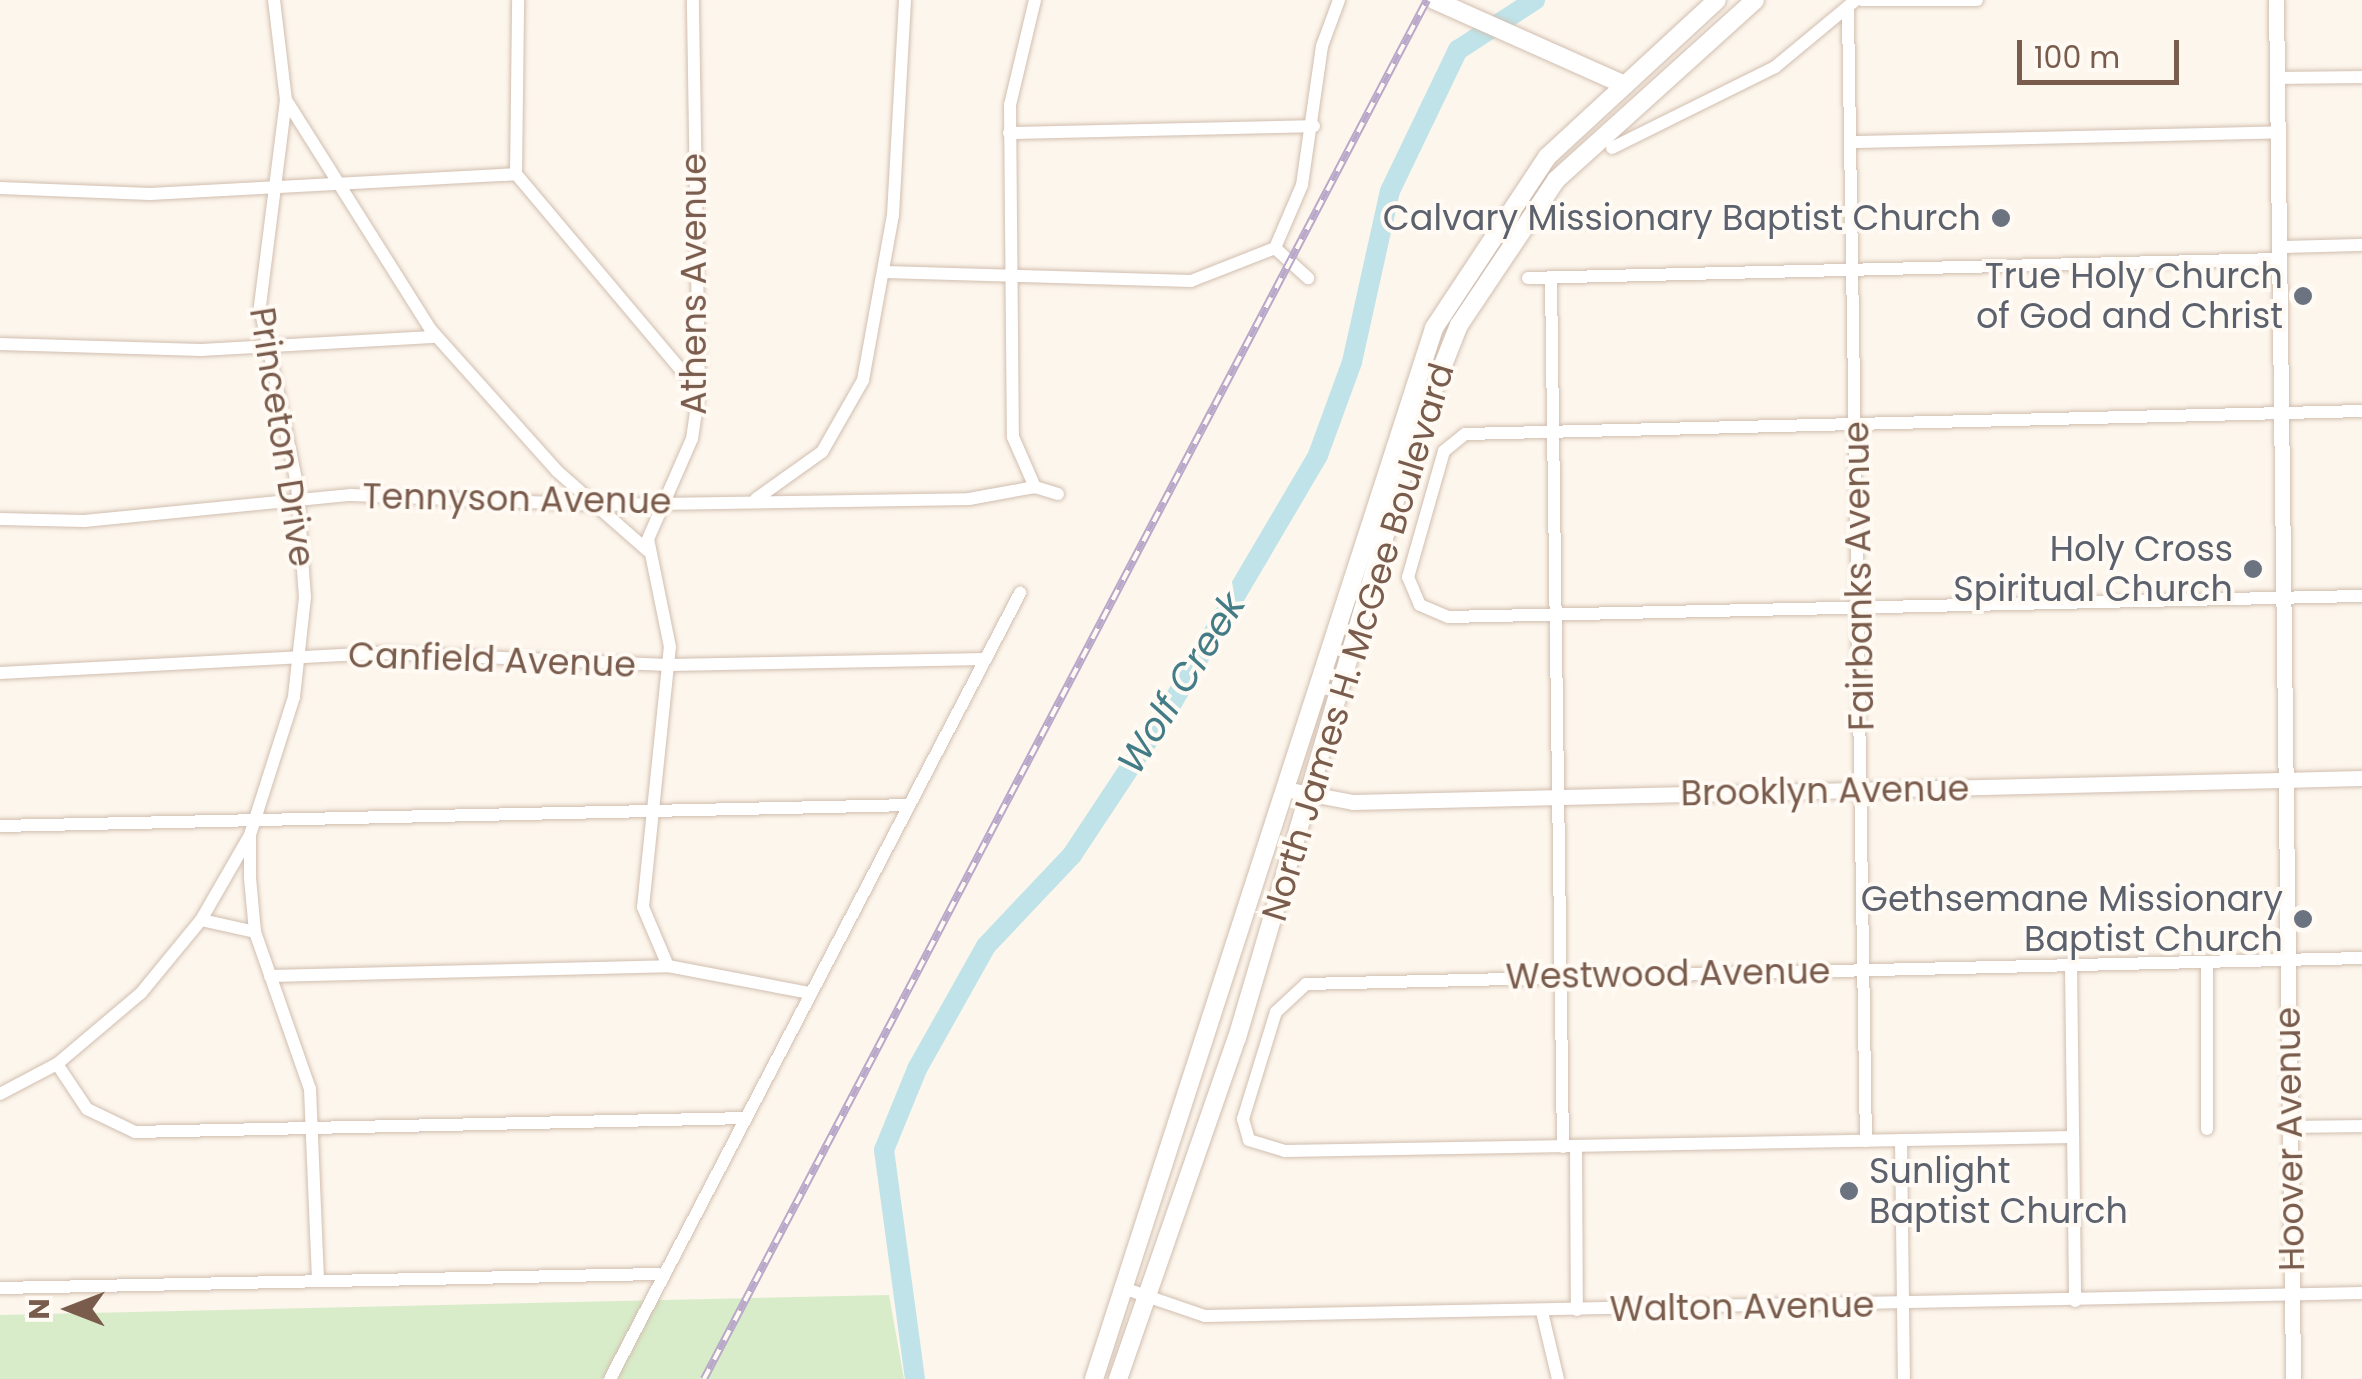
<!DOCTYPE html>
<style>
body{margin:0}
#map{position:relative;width:2362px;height:1379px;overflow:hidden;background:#fdf6ec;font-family:Poppins,sans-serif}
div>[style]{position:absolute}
.green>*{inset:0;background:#d8ecc9}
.river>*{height:20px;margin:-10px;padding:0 10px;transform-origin:10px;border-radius:10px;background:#bfe3e8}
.roads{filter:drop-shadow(0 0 2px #d1beb0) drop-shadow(0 0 2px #d1beb0)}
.minor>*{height:12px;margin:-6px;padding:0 6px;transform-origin:6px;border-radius:6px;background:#fff}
.tertiary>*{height:15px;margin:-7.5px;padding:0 7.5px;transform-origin:7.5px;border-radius:7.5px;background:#fff}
.secondary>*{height:18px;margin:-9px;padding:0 9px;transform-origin:9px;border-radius:9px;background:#fff}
.rail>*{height:8px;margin-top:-4px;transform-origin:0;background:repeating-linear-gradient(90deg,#fffaf3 0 11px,#b9a8c9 0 22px);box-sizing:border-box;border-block:2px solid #b9a8c9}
.dots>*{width:28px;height:28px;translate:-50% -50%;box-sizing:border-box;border:5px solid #fffaf3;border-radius:50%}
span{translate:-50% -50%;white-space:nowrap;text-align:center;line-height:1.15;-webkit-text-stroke:8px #fffaf3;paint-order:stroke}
.worship-label{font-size:35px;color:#5b616d}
.right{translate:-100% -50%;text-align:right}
.left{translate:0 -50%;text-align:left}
.street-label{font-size:35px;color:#7a5c4d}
.water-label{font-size:38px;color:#437c86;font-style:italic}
.north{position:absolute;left:20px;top:1259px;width:100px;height:100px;-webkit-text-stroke:8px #fffaf3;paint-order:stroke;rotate:270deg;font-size:28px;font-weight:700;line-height:40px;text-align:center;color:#7a5c4d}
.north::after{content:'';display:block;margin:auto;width:35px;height:45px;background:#7a5c4d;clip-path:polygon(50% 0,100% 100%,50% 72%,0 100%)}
.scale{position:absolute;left:2017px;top:40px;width:162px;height:45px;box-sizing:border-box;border:5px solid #7a5c4d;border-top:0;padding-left:12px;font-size:30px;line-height:35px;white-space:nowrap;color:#7a5c4d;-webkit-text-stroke:8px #fffaf3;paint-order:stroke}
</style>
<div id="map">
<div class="green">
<i style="clip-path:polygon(889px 1295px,904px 1379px,0 1379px,0 1315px)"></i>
</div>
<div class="river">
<i style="left:915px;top:1379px;width:231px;rotate:-97.7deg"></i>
<i style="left:884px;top:1150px;width:87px;rotate:-67.8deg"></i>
<i style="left:917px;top:1069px;width:141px;rotate:-60.7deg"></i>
<i style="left:986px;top:946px;width:125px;rotate:-46.6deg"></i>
<i style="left:1072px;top:855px;width:174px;rotate:-56.5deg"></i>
<i style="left:1168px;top:710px;width:296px;rotate:-59.5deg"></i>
<i style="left:1318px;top:455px;width:99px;rotate:-69.9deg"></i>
<i style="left:1352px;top:362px;width:175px;rotate:-77.5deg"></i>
<i style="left:1390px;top:191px;width:157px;rotate:-64.3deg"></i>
<i style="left:1458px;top:50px;width:92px;rotate:-33deg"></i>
</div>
<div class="roads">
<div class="minor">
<i style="left:274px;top:0;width:101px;rotate:83.2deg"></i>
<i style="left:286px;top:100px;width:209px;rotate:97.2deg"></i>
<i style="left:260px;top:307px;width:181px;rotate:78.2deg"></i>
<i style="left:297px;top:484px;width:113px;rotate:86deg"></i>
<i style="left:305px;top:597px;width:101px;rotate:96.3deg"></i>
<i style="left:294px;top:697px;width:145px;rotate:107.7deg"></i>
<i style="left:250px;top:835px;width:43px;rotate:90deg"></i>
<i style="left:250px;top:878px;width:54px;rotate:84.7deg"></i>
<i style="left:255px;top:932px;width:166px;rotate:70.7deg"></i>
<i style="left:310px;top:1089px;width:190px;rotate:87.6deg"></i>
<i style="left:1035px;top:0;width:108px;rotate:103.4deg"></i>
<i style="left:1010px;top:105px;width:332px;rotate:89.5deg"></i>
<i style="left:1013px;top:437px;width:55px;rotate:66.3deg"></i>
<i style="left:1035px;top:487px;width:24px;rotate:17deg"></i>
<i style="left:1862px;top:0;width:115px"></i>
<i style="left:1848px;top:11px;width:1130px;rotate:89.09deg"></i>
<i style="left:2277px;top:78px;width:85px;rotate:-0.7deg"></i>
<i style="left:288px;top:103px;width:268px;rotate:57.8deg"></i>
<i style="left:431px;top:330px;width:189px;rotate:48.2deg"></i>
<i style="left:557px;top:471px;width:121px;rotate:41.3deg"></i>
<i style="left:1009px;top:133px;width:305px;rotate:-1.3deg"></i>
<i style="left:1853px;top:142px;width:425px;rotate:-1.3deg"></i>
<i style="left:1612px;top:148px;width:182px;rotate:-26.4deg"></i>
<i style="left:1775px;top:67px;width:105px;rotate:-39.6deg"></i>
<i style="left:516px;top:174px;width:282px;rotate:49.9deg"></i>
<i style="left:516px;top:174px;width:174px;rotate:-89.3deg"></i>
<i style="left:0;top:188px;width:150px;rotate:2.3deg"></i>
<i style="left:150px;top:194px;width:367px;rotate:-3.1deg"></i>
<i style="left:2280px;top:247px;width:82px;rotate:-1.4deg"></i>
<i style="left:1275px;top:248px;width:69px;rotate:-66.8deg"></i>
<i style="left:1302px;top:185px;width:140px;rotate:-81.8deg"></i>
<i style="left:1322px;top:46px;width:49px;rotate:-69.7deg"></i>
<i style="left:885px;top:272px;width:306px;rotate:1.7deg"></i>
<i style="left:1191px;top:281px;width:90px;rotate:-21.4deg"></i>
<i style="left:1275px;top:248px;width:45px;rotate:42.3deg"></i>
<i style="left:1528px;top:278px;width:752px;rotate:-1.45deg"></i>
<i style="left:1551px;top:278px;width:869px;rotate:89.21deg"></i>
<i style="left:0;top:344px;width:201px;rotate:1.7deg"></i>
<i style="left:201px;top:350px;width:236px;rotate:-3.2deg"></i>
<i style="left:2362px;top:411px;width:897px;rotate:178.53deg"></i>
<i style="left:1465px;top:434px;width:27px;rotate:141deg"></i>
<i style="left:1444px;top:451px;width:131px;rotate:105.9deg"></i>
<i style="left:1408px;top:577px;width:30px;rotate:67deg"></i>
<i style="left:1420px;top:605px;width:30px;rotate:23deg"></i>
<i style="left:1448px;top:617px;width:914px;rotate:-1.32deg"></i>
<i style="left:756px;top:499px;width:81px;rotate:-35.5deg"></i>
<i style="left:822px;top:452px;width:83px;rotate:-60.3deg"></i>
<i style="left:863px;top:380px;width:168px;rotate:-79.7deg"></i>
<i style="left:893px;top:215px;width:215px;rotate:-86.8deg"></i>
<i style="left:0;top:519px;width:84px;rotate:1.4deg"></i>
<i style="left:84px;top:521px;width:268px;rotate:-5.6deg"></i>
<i style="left:351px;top:495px;width:244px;rotate:2.3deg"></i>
<i style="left:595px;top:505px;width:374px;rotate:-0.9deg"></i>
<i style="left:969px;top:499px;width:67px;rotate:-10.3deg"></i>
<i style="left:0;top:673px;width:385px;rotate:-3deg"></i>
<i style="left:384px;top:653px;width:284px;rotate:2.4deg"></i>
<i style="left:668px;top:665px;width:317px;rotate:-1.1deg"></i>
<i style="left:0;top:826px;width:908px;rotate:-1.32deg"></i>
<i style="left:201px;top:920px;width:55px;rotate:12.5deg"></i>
<i style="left:2071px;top:964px;width:337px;rotate:89.3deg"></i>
<i style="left:668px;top:966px;width:64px;rotate:-113deg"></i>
<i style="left:643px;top:907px;width:261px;rotate:-84.1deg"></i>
<i style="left:670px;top:647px;width:110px;rotate:-101.5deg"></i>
<i style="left:648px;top:539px;width:109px;rotate:-66.3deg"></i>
<i style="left:692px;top:439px;width:49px;rotate:-81.7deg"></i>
<i style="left:699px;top:391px;width:391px;rotate:-90.9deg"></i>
<i style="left:270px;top:976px;width:398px;rotate:-1.4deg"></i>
<i style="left:668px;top:966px;width:145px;rotate:10.8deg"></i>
<i style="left:57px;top:1064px;width:54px;rotate:56.3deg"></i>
<i style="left:87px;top:1109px;width:53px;rotate:25.6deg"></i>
<i style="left:135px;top:1132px;width:610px;rotate:-1.31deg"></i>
<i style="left:0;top:1094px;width:64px;rotate:-27.8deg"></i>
<i style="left:57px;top:1064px;width:110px;rotate:-40.2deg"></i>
<i style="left:141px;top:993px;width:94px;rotate:-50.6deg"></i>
<i style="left:201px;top:920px;width:96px;rotate:-60deg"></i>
<i style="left:2290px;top:1127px;width:72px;rotate:-0.8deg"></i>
<i style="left:2207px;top:1129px;width:166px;rotate:-90deg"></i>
<i style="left:2073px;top:1137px;width:788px;rotate:178.98deg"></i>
<i style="left:1285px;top:1151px;width:38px;rotate:-163deg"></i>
<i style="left:1249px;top:1140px;width:22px;rotate:-106deg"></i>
<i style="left:1243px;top:1119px;width:112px;rotate:-72.9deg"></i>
<i style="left:1276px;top:1012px;width:41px;rotate:-43deg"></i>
<i style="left:1306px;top:984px;width:1056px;rotate:-1.41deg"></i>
<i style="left:1901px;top:1140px;width:239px;rotate:89.3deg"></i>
<i style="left:1576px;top:1146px;width:164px;rotate:89.7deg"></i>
<i style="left:0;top:1288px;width:659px;rotate:-1.22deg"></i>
<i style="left:1126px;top:1289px;width:83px;rotate:18.9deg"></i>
<i style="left:1205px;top:1316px;width:1157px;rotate:-1.14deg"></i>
<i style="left:1542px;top:1312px;width:69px;rotate:76.6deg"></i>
<i style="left:610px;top:1379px;width:887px;rotate:-62.45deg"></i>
</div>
<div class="tertiary">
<i style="left:2276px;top:0;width:1379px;rotate:89.29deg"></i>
<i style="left:1290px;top:790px;width:64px;rotate:10.8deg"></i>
<i style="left:1353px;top:802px;width:1009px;rotate:-1.36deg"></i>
</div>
<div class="secondary">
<i style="left:1434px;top:0;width:209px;rotate:24deg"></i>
<i style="left:1094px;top:1379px;width:1105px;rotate:-72.07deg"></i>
<i style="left:1434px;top:328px;width:205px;rotate:-56.5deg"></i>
<i style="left:1547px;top:157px;width:231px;rotate:-42.7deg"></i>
<i style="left:1118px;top:1379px;width:361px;rotate:-70.8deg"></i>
<i style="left:1237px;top:1038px;width:620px;rotate:-73.61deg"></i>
<i style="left:1412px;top:443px;width:127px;rotate:-68.3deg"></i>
<i style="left:1459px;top:325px;width:174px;rotate:-56.2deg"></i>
<i style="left:1556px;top:180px;width:268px;rotate:-42.1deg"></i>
</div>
</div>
<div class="rail">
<i style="left:704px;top:1379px;width:1557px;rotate:-62.33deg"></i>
</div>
<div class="dots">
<i style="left:2001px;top:218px;background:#6b7280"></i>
<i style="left:2303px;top:296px;background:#6b7280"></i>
<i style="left:2253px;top:569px;background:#6b7280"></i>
<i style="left:2303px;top:919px;background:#6b7280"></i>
<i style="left:1849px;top:1191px;background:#6b7280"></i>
</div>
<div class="worship-label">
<span class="right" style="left:1981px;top:218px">Calvary Missionary Baptist Church</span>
<span class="right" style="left:2283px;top:296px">True Holy Church<br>of God and Christ</span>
<span class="right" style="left:2233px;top:569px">Holy Cross<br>Spiritual Church</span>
<span class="right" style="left:2283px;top:919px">Gethsemane Missionary<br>Baptist Church</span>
<span class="left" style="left:1869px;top:1191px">Sunlight<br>Baptist Church</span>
</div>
<div class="street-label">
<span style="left:694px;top:284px;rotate:-90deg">Athens Avenue</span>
<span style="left:282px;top:437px;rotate:81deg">Princeton Drive</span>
<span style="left:517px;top:499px;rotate:1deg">Tennyson Avenue</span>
<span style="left:1859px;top:576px;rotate:-91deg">Fairbanks Avenue</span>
<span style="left:1358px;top:642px;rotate:-73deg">North James H. McGee Boulevard</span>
<span style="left:492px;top:660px;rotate:2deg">Canfield Avenue</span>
<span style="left:1825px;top:791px;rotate:-1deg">Brooklyn Avenue</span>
<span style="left:1668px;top:974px;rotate:-1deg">Westwood Avenue</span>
<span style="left:2290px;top:1139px;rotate:-91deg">Hoover Avenue</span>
<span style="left:1742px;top:1307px;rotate:-1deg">Walton Avenue</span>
</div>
<div class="water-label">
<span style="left:1181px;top:683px;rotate:-58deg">Wolf Creek</span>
</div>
<div class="north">N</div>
<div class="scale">100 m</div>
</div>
